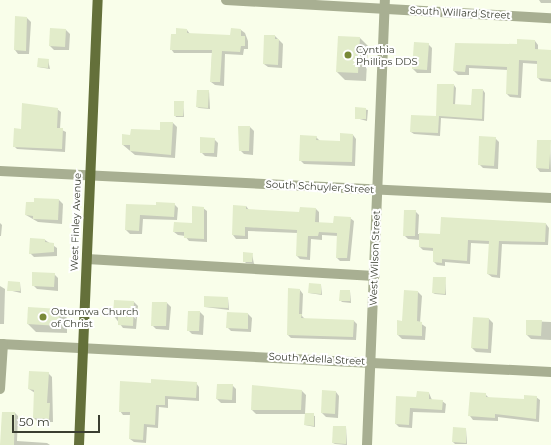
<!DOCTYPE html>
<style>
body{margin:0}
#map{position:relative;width:551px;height:445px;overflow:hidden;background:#f9feea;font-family:Montserrat,sans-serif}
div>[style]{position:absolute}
.shadow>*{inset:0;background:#0003}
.building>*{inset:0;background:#e2ecca}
.minor>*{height:10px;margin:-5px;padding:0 5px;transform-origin:5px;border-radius:5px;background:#a8af92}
.major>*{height:10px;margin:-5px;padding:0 5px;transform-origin:5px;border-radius:5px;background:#64703a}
.dots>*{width:11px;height:11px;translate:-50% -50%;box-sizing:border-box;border:2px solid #fff;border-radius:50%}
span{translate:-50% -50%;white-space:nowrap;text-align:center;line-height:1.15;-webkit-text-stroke:4px #fff;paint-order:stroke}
.street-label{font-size:10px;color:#3a3e31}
.poi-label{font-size:10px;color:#3a3e31}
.left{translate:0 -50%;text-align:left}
.scale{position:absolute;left:12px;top:415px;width:88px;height:18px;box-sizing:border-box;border:2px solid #3a3e31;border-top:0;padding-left:5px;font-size:12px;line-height:14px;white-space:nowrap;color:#3a3e31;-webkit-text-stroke:3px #fff;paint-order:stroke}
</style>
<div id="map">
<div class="shadow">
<i style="clip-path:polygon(539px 0,551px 0,551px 3px,541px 3px)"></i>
<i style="clip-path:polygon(16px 17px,27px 18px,31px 22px,29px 54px,18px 54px,15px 50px)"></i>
<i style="clip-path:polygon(232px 29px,241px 30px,245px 33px,248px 41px,248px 49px,244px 49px,243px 55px,225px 54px,224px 86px,215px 85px,211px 82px,212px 53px,174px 53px,171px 49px,177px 35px,187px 30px,190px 34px,231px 36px)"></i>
<i style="clip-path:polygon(66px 30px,70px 34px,69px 50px,54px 50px,50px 46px)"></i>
<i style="clip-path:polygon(275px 36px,283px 44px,282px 68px,268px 67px,264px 64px)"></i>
<i style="clip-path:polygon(360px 38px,368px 46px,366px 81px,345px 80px,337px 72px)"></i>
<i style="clip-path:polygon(535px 41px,538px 45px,538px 50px,551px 51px,551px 82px,541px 81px,538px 78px,538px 64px,523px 63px,521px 98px,510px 97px,507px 94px,508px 70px,469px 68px,469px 75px,458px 75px,454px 71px,456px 44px,518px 45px)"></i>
<i style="clip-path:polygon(428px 44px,432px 48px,431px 73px,417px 73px,413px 69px)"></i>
<i style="clip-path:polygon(48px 60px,50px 69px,38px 67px)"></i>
<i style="clip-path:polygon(454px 85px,456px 88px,455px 105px,472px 106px,483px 90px,485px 93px,484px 121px,441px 118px,440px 136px,414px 134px,411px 132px,437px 117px)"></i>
<i style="clip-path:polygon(209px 91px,210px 109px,199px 108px,197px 107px)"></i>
<i style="clip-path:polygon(183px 102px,184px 117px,176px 117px,175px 115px)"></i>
<i style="clip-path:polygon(356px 108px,368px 110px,367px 121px,356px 118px)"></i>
<i style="clip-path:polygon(57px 109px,61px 112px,60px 129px,66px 132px,65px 152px,17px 149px,14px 146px,22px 130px)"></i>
<i style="clip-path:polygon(173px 123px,177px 127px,175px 158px,135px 155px,123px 145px,131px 136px,161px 131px)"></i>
<i style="clip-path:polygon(250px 127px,254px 131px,253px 155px,244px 154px,240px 150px)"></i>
<i style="clip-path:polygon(353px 135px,356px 139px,355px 166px,304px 164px,300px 160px,316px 137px,320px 141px,341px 142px)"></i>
<i style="clip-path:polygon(495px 138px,499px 142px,498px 169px,483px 168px,479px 164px)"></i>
<i style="clip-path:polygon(214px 139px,218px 143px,217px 157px,205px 156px,201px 152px)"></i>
<i style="clip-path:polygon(550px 141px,551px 172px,540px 172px,537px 168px)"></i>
<i style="clip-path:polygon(59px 200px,63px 204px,62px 224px,38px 222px,26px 215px)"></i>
<i style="clip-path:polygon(174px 204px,178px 208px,177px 220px,143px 219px,142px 234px,130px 234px,126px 230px,127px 205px,157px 206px)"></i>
<i style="clip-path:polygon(246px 206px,249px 210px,300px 213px,316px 209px,319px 212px,319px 224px,334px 224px,350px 218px,354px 221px,350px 261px,340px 261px,337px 258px,338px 236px,322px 235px,322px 240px,311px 239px,310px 260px,300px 259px,297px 256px,298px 233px,248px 231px,248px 239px,236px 239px,233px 235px)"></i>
<i style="clip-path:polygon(203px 208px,207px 211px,207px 242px,189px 241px,185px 236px,178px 235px,174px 232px,193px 224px)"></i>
<i style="clip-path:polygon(415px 211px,419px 215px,418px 234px,441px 235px,546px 224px,549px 228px,548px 245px,502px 244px,500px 278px,492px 277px,488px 274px,490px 244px,471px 243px,470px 264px,445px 262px,445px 266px,437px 265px,434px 262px,434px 251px,423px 250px,420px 247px,420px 240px,408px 239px,404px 235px)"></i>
<i style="clip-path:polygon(0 223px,2px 225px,1px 236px,0 236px)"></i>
<i style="clip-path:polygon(45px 240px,57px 248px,57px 256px,34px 257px,30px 253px)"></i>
<i style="clip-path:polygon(252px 254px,254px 264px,246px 263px,244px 261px)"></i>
<i style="clip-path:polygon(54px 274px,58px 278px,58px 291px,37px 289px,33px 285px)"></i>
<i style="clip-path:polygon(445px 278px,446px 295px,435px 294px,433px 293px)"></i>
<i style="clip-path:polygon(20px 283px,21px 293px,8px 290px)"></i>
<i style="clip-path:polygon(321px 285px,322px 295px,309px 293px)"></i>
<i style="clip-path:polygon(0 286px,5px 289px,4px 324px,0 324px)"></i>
<i style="clip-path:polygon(300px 290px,303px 294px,302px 316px,305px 319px,354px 321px,357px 324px,356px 340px,291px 338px,288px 335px)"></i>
<i style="clip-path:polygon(350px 291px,351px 303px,342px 302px,340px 300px)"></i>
<i style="clip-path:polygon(418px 292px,422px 296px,420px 323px,426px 327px,425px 340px,402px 339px,398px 335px)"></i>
<i style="clip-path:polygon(228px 298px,229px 310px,205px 307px)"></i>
<i style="clip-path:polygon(134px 302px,138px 306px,136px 329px,123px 328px,114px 316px)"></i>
<i style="clip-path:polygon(167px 303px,171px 307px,169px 330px,156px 329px,152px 325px)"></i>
<i style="clip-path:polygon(29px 308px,59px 310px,67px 318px,67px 333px,36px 332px,28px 324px)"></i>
<i style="clip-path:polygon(200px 312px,204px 316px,203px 335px,192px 334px,188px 330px)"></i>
<i style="clip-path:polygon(228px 313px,248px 314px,252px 318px,251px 332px,231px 331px,227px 327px)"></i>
<i style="clip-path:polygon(474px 318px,489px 319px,493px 323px,491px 353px,476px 352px,472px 348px)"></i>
<i style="clip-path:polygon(527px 321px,551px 322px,551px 340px,531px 339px,527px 335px)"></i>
<i style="clip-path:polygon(48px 373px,52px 377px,53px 422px,38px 422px,34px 418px,35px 393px,29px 389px)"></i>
<i style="clip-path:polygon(196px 383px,199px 387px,199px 401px,168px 399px,168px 408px,159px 407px,158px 428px,147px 427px,146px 443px,134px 442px,130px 439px,131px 415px,123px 415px,120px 411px,152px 384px)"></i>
<i style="clip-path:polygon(232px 385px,236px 389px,236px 403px,221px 403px,217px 399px)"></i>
<i style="clip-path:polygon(302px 391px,306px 395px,305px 414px,315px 416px,315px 427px,305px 425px,306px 414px,256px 414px,252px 410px)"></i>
<i style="clip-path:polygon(336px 392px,339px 396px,338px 418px,326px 417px,322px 413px)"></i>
<i style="clip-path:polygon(429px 393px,432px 400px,442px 401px,446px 404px,445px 413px,413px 412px,412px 428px,399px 427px,396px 424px,417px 398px)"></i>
<i style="clip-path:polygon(485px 394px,489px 398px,525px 400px,536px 397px,540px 400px,539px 422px,498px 417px,498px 421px,473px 420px,470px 416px)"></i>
<i style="clip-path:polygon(15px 413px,18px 416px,17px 441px,47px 443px,50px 445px,1px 445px)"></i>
<i style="clip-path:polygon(346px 427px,347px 445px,335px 444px,333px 443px)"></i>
<i style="clip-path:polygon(466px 429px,467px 444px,455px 444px,453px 442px)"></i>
</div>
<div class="building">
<i style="clip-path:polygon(15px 16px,27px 17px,26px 51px,14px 50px)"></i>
<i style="clip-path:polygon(50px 28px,66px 29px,65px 47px,49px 46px)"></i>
<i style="clip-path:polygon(176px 28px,187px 29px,187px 33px,230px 35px,231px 28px,241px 29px,241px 36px,245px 36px,245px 46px,241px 46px,240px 52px,222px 51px,220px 82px,210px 82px,212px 50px,170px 50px,171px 34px,176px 34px)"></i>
<i style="clip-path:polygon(264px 35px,275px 35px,275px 39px,279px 39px,278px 65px,263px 64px)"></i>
<i style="clip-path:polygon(338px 36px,360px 37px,358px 73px,336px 72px)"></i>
<i style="clip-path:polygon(517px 39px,535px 40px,535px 49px,551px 50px,551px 79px,537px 78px,537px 61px,519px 60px,518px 95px,506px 94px,507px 67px,466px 65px,465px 72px,453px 71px,455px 43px,517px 44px)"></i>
<i style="clip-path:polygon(414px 42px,429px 43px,427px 70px,412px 69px)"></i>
<i style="clip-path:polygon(38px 58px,49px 59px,48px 68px,37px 67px)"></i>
<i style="clip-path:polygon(437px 84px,454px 84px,453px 104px,471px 105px,472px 89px,483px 89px,482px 119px,439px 116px,438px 133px,410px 132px,411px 115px,436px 116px)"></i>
<i style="clip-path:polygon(197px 90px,209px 90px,208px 108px,196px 107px)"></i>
<i style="clip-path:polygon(174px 101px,184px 101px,183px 116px,174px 116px)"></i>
<i style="clip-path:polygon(22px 103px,58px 108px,57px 128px,63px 128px,62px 149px,13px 147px,14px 128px,21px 129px)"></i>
<i style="clip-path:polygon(355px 107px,366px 108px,366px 119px,355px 119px)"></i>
<i style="clip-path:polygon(160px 122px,173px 122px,171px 155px,130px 151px,130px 145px,122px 145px,122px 134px,130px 135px,131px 129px,160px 130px)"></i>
<i style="clip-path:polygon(238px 126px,250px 126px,249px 151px,239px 151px)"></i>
<i style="clip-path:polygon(340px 133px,353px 134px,352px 162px,299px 161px,300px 135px,317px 136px,316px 140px,340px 141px)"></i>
<i style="clip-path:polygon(479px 136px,496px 137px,494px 166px,478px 165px)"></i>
<i style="clip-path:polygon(200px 137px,215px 138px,214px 153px,200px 153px)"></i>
<i style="clip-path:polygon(537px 140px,551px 140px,549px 169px,536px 168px)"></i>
<i style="clip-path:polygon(34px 198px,59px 199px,58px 220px,33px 219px,33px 216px,25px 215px,26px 202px,34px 202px)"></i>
<i style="clip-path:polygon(156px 202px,175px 203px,174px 217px,140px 215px,139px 231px,125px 230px,126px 204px,156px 205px)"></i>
<i style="clip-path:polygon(233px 205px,246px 206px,246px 209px,299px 212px,300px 207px,316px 208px,315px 222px,333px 223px,334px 216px,351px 217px,347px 258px,336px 258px,337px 233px,319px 232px,318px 236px,308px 236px,307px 257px,296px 256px,297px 230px,245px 227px,245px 236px,232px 235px)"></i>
<i style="clip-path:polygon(192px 206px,204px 207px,204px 239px,184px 238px,184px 232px,173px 232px,174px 222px,192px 223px)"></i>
<i style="clip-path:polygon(404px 210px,416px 210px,415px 236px,403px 236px)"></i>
<i style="clip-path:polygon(441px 217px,546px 223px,545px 242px,499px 241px,497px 275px,487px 274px,489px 241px,468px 240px,467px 261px,442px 259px,442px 263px,433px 262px,433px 248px,419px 247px,419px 233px,440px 234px)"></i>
<i style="clip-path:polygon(30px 238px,45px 239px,45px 242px,54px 243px,54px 252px,29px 254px)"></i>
<i style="clip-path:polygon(243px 252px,253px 253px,252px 262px,243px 262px)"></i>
<i style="clip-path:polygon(32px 272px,55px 273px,54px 287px,32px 286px)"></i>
<i style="clip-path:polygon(433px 277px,446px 277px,445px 294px,432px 293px)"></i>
<i style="clip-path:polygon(8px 281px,20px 282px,20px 291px,7px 291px)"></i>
<i style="clip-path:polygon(309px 283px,321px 284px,321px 294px,308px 293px)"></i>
<i style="clip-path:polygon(288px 288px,300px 289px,299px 314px,302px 314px,301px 318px,354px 320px,353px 337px,287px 335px)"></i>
<i style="clip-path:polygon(340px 290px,350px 290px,350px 301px,339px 301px)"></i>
<i style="clip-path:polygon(404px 290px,418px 291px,417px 321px,422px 322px,422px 336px,397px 335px,397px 320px,402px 321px)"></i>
<i style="clip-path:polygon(204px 296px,228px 297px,228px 308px,204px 307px)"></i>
<i style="clip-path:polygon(114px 300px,134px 301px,133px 326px,118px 325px,118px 317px,113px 317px)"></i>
<i style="clip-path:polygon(152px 302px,167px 302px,166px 326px,151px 326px)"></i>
<i style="clip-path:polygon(28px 307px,60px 309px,59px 326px,27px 324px)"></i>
<i style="clip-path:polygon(188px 311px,200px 311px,199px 331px,187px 331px)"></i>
<i style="clip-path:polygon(227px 312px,248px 313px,248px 329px,226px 328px)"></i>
<i style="clip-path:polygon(473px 317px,489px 318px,488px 349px,471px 348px)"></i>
<i style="clip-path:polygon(526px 320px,542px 320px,541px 336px,526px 335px)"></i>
<i style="clip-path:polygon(29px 371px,49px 372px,47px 403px,50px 403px,49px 419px,33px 418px,34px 390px,28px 389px)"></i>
<i style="clip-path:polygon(151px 379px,197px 382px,196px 398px,165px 396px,165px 405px,156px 405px,155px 425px,144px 424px,143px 440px,129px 439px,130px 412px,119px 412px,120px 381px,151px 383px)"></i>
<i style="clip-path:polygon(217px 384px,233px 384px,232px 400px,216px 399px)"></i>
<i style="clip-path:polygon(252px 385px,302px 390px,301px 410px,251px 410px)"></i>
<i style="clip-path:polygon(322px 390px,336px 391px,335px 414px,321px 413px)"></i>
<i style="clip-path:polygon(417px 391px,429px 392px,429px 399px,443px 400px,442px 410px,410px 408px,409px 425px,395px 424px,396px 396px,416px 397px)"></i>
<i style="clip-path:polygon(470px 392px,486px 393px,486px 397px,524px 399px,524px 395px,537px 396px,536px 419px,495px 414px,495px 418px,468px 416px)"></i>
<i style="clip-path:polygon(2px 412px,15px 412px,14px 445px,0 445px)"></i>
<i style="clip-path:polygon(305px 413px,314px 413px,314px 426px,304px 425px)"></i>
<i style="clip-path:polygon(333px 426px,346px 426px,346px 444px,332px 443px)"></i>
<i style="clip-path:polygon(453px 427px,466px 428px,466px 443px,452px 442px)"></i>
</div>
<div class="minor">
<i style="left:226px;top:0;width:325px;rotate:3.2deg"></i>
<i style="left:0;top:171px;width:552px;rotate:2.81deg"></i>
<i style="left:87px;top:259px;width:288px;rotate:3.4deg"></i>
<i style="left:0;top:344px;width:552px;rotate:2.91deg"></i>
<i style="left:0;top:389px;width:45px;rotate:-86.2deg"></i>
<i style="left:367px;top:445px;width:445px;rotate:-87.7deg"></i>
</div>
<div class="major">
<i style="left:79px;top:445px;width:445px;rotate:-87.6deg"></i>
</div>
<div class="dots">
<i style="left:348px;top:55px;background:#788938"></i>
<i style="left:43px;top:317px;background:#788938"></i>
</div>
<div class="street-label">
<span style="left:460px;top:13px;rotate:3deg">South Willard Street</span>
<span style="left:320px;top:187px;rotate:3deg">South Schuyler Street</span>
<span style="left:76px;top:222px;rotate:-88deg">West Finley Avenue</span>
<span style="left:375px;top:258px;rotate:-88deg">West Wilson Street</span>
<span style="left:317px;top:359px;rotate:3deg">South Adella Street</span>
</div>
<div class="poi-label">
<span class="left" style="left:356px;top:55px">Cynthia<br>Phillips DDS</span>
<span class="left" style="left:51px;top:317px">Ottumwa Church<br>of Christ</span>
</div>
<div class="scale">50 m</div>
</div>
